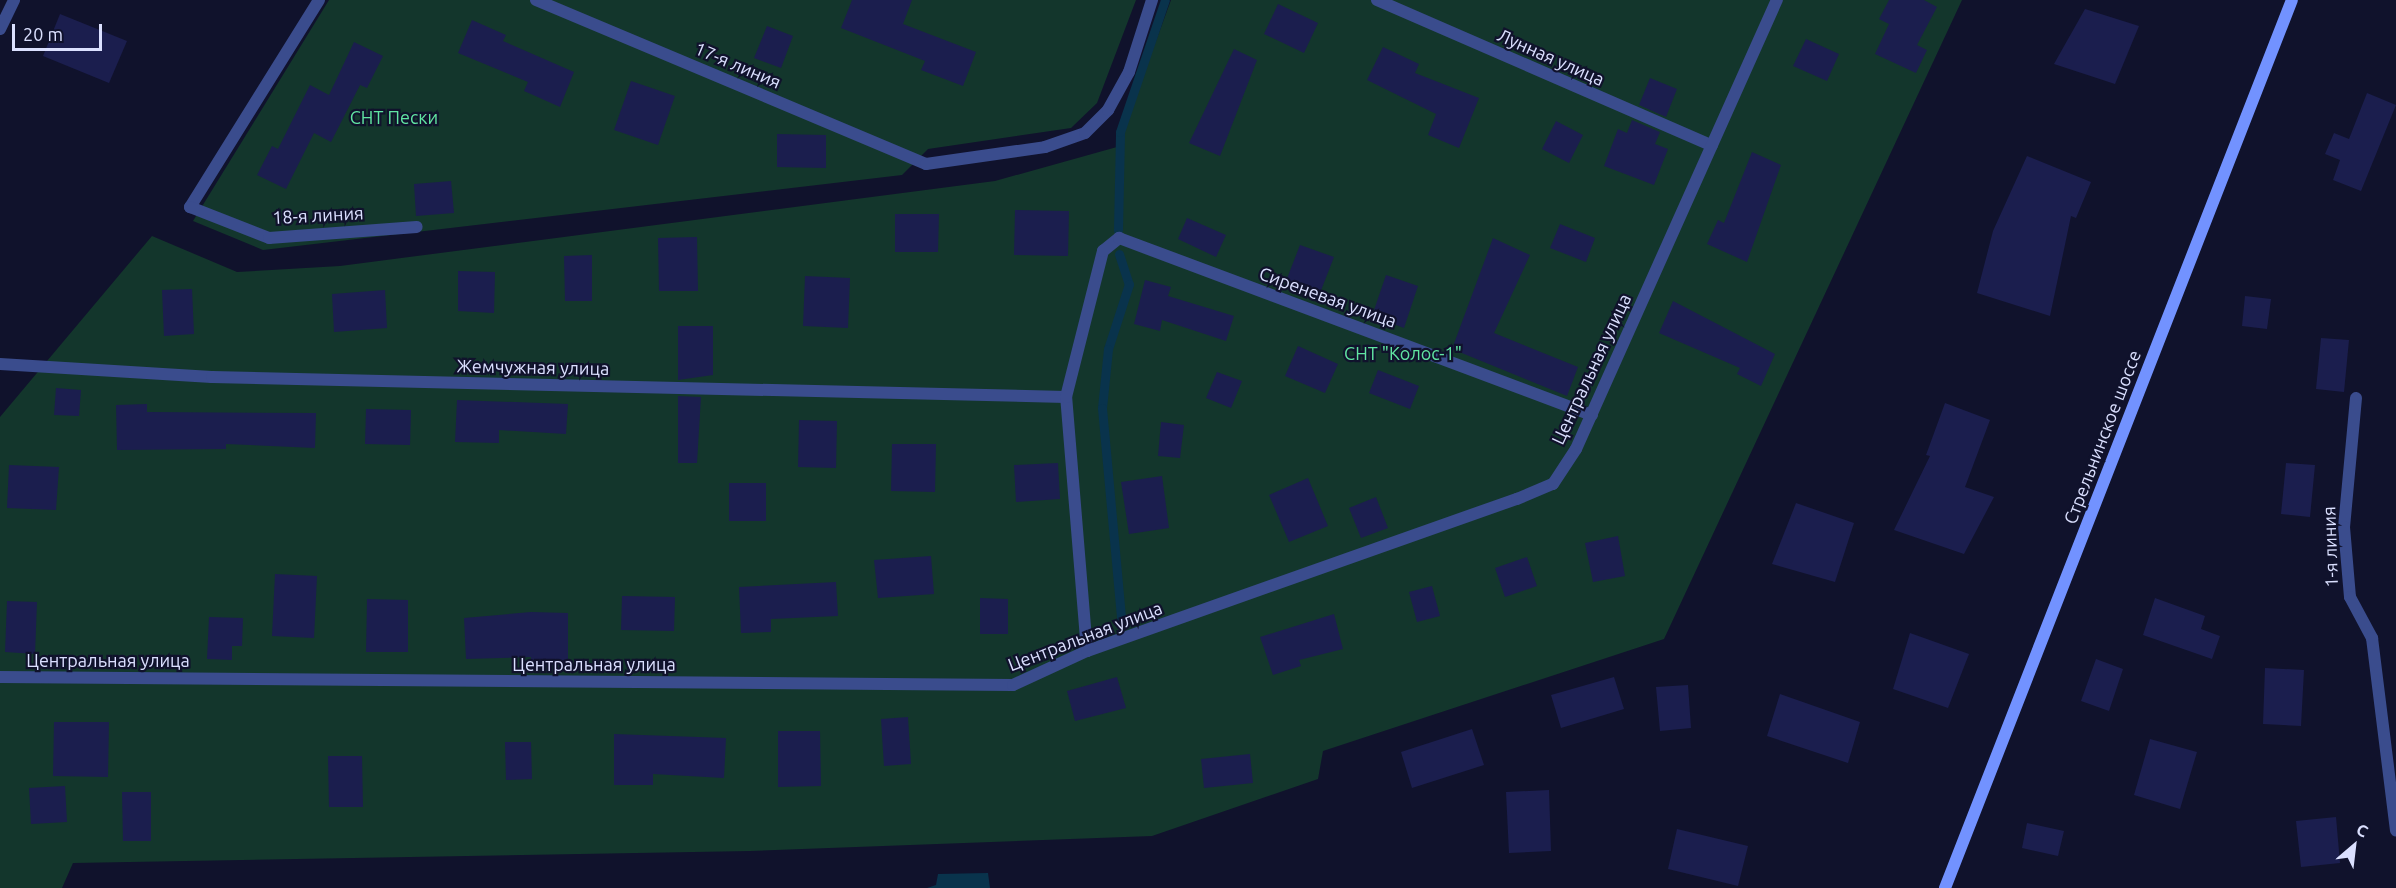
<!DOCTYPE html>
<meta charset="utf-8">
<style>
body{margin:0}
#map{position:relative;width:2396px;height:888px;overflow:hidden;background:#10122c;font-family:Ubuntu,sans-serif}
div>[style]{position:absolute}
.green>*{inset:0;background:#13362c}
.water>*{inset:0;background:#09334c}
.stream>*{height:9px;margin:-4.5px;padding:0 4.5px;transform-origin:4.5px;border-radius:4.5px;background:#09334c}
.building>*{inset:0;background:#1b1e4e}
.minor>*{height:12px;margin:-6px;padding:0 6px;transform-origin:6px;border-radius:6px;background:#3a4c8d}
.secondary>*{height:12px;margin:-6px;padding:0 6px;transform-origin:6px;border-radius:6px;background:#7292ff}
span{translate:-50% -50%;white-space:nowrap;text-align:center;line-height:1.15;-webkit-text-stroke:4.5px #10122c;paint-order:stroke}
.street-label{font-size:18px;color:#dbe0ff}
.park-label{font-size:18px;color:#61e5a2}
.north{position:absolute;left:2324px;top:816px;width:60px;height:60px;-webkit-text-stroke:4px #10122c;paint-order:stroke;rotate:28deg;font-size:16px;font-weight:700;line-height:24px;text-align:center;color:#dbe0ff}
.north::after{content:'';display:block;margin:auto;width:21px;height:27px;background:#dbe0ff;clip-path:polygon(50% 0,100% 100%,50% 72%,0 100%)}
.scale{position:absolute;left:12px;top:24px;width:90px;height:27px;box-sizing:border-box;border:3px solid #dbe0ff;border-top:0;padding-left:8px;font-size:18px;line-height:21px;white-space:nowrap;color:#dbe0ff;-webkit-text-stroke:4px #10122c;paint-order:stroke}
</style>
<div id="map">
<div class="green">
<i style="clip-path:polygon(329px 0,1136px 0,1097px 103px,1071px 128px,928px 149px,902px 175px,263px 250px,193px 221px)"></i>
<i style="clip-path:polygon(1171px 0,1962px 0,1664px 639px,1323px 751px,1318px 779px,1152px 836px,750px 851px,73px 863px,62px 888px,0 888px,0 417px,152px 236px,237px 272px,340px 266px,995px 181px,1117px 147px)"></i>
</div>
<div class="water">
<i style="clip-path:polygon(988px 873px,990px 888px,927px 888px,936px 885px,938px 874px)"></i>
</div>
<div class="stream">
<i style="left:1118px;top:230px;width:98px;rotate:-88.8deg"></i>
<i style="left:1120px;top:132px;width:139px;rotate:-71.2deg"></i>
<i style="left:1119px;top:254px;width:32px;rotate:72deg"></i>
<i style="left:1129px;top:284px;width:68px;rotate:107.9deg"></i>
<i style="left:1108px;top:349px;width:59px;rotate:95.8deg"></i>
<i style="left:1102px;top:408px;width:210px;rotate:84.8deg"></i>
</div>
<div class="building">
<i style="clip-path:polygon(852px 0,912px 0,903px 24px,976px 52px,963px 86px,921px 70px,925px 61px,841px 28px)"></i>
<i style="clip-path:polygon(1889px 0,1924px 0,1937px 7px,1917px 45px,1927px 50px,1916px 73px,1875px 54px,1889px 24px,1879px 19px)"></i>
<i style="clip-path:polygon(1278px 4px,1318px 23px,1304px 53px,1264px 34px)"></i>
<i style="clip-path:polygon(2085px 9px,2139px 26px,2115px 84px,2054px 64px)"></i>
<i style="clip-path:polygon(60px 14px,127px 41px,109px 83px,43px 56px)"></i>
<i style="clip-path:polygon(472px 20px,506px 35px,503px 41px,574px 72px,560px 107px,524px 91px,528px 82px,458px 53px)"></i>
<i style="clip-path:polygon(767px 26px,793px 36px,781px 68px,754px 58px)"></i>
<i style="clip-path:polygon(1806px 39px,1839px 54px,1827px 81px,1793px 66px)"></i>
<i style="clip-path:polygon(354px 42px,383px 56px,367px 88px,360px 85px,331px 142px,314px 133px,286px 189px,257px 175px,272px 146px,278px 149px,310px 85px,329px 95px)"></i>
<i style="clip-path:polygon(1383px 47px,1419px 64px,1415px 73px,1479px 98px,1459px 148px,1428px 135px,1436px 114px,1367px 80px)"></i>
<i style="clip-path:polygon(1234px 49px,1257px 60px,1220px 156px,1189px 143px)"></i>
<i style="clip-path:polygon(1650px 78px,1677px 89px,1666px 117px,1639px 105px)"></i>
<i style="clip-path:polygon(631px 81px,675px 96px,658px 145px,614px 130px)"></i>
<i style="clip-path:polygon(2367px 93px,2396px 105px,2361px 191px,2333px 180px,2340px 160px,2325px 154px,2334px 133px,2349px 139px)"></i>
<i style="clip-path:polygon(1632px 120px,1660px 132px,1655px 144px,1668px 149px,1654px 185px,1604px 166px,1618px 129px,1627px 133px)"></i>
<i style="clip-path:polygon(1556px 121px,1583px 135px,1569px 163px,1542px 149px)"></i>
<i style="clip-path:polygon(777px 134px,826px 135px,826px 168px,777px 167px)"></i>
<i style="clip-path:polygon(1752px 152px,1781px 165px,1747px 262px,1707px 244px,1718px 220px,1724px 223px)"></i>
<i style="clip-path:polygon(2027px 156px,2091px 182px,2076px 218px,2071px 216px,2050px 316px,1977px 293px,1993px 231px)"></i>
<i style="clip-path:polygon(451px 181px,454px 213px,416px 216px,414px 184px)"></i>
<i style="clip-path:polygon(1015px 210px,1069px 211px,1068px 256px,1014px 255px)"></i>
<i style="clip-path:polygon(895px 214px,939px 214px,938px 252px,895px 252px)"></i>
<i style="clip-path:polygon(1187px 218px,1226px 235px,1216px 257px,1178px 239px)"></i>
<i style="clip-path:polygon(1560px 224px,1595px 238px,1586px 262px,1550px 248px)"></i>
<i style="clip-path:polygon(697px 237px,698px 291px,659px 291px,658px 238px)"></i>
<i style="clip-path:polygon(1493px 238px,1530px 255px,1494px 333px,1578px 367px,1567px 396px,1452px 349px)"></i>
<i style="clip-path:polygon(1300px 245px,1334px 257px,1320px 293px,1286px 281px)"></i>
<i style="clip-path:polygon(592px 255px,592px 301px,565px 301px,564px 256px)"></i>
<i style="clip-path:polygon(458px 271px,495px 272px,494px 313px,458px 311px)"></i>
<i style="clip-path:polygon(1386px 275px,1418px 286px,1404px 328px,1372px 316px)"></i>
<i style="clip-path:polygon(805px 276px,850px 278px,848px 328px,803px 326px)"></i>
<i style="clip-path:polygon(1145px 280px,1171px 287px,1168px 296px,1234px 316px,1226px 341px,1162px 320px,1160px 331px,1134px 324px)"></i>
<i style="clip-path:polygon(192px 289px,194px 334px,164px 336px,162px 290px)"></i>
<i style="clip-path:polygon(385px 290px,387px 328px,334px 332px,332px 294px)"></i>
<i style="clip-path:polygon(2245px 296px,2271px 299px,2267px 329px,2242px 326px)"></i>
<i style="clip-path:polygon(1673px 301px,1775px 354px,1761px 386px,1737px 374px,1740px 368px,1659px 333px)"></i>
<i style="clip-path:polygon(678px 326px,713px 326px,713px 375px,678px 380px)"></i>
<i style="clip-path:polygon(2321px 338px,2349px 340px,2344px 392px,2316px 389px)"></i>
<i style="clip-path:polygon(1298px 346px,1338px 364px,1325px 393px,1285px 376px)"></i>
<i style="clip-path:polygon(1378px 370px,1419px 386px,1410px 409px,1369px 393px)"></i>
<i style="clip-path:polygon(1217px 372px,1242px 381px,1231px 408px,1206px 398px)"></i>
<i style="clip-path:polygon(56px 388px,81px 390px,79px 416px,54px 415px)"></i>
<i style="clip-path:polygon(678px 396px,701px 397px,697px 463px,678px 463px)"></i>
<i style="clip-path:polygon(457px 400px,568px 404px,566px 434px,499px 430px,499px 443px,455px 442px)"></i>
<i style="clip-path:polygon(1945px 403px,1990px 420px,1965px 487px,1994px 497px,1964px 554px,1894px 530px,1930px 456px,1926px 455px)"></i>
<i style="clip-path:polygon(147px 404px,147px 412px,316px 413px,315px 448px,226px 444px,226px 449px,117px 450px,116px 405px)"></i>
<i style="clip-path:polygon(366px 409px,411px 410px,410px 445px,365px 444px)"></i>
<i style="clip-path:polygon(799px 420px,837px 421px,836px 468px,798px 467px)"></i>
<i style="clip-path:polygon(1161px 422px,1184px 425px,1180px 458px,1158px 456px)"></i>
<i style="clip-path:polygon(892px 444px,936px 444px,935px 492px,891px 491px)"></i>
<i style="clip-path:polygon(1058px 463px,1060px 499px,1016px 502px,1014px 465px)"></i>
<i style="clip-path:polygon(2286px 463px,2315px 465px,2310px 517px,2281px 514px)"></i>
<i style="clip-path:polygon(9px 465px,59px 467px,56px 510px,7px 508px)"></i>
<i style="clip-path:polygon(1162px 476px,1169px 528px,1129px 534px,1121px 482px)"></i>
<i style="clip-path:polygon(1308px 478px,1328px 526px,1289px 542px,1269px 495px)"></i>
<i style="clip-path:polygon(729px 483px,766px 483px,766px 521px,729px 521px)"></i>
<i style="clip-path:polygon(1376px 497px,1388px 528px,1361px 538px,1349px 508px)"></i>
<i style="clip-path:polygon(1796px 503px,1854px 523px,1835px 582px,1772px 564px)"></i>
<i style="clip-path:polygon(1618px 536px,1625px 576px,1593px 582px,1585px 543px)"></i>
<i style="clip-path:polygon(931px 556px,934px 594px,878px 598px,874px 560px)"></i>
<i style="clip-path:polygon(1527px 557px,1537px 586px,1505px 597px,1495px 568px)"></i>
<i style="clip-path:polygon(275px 574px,317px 576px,314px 638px,272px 636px)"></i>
<i style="clip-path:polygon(836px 582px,838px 616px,771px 619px,771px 632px,741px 633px,739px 587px)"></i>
<i style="clip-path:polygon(1432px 586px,1440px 616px,1417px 622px,1409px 592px)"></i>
<i style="clip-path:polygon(622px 596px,675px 597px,674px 631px,621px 630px)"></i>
<i style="clip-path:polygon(980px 598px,1008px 599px,1008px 634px,980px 634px)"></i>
<i style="clip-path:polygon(2155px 598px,2205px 616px,2201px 629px,2220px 636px,2212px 659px,2143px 635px)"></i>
<i style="clip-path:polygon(367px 599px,408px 600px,408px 652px,366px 652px)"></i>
<i style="clip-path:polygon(7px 601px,37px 602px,35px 654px,5px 652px)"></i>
<i style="clip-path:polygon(531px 612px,568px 613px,568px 665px,531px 665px,531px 657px,466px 659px,464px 618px)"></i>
<i style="clip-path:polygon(1334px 614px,1343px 649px,1299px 660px,1301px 666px,1273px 675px,1260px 637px)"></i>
<i style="clip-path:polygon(209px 617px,243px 618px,242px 646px,232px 646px,232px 660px,207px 659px)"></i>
<i style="clip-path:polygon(1910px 633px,1969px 654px,1948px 708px,1893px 689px)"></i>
<i style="clip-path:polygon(2096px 659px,2123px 669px,2109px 711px,2081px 701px)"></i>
<i style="clip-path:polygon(2265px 668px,2304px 670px,2301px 726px,2263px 724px)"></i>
<i style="clip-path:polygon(1117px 677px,1126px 708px,1075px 721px,1067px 691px)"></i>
<i style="clip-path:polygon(1614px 677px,1624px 709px,1561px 728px,1551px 695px)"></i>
<i style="clip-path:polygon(1688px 685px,1691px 728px,1660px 731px,1656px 687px)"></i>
<i style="clip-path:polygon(1780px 694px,1860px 722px,1848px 763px,1767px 736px)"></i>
<i style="clip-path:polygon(908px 717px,911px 764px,884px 766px,881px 719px)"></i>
<i style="clip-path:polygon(54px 722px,109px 722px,108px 777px,53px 776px)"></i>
<i style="clip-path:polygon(1472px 729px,1484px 765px,1412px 788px,1401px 752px)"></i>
<i style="clip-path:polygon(778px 731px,820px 731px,821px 786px,778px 787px)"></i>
<i style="clip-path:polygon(614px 734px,726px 738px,724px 778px,653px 774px,653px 785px,614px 785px)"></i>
<i style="clip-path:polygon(2150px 739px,2197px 752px,2180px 809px,2134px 795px)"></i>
<i style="clip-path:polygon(505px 742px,531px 742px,532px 779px,506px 780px)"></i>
<i style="clip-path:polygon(1250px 754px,1253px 783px,1204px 788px,1201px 759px)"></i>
<i style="clip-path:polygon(328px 756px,362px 756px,363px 807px,329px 807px)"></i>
<i style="clip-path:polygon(65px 786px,67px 822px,31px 824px,29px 788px)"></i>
<i style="clip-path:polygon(1549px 790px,1551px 851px,1509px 853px,1506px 792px)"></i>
<i style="clip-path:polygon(122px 792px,151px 792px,151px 841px,123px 841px)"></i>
<i style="clip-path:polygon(2336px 817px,2340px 863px,2301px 867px,2296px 821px)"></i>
<i style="clip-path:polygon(2027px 823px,2064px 831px,2058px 856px,2022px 848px)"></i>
<i style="clip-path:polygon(1677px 829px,1748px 846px,1738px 886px,1668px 869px)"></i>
</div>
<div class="minor">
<i style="left:319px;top:0;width:244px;rotate:121.9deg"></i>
<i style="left:190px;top:207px;width:85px;rotate:21.4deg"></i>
<i style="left:269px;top:238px;width:148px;rotate:-4.3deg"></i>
<i style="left:536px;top:0;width:423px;rotate:22.8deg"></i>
<i style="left:926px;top:164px;width:120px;rotate:-8.1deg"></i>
<i style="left:1045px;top:147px;width:42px;rotate:-19.3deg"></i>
<i style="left:1085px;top:133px;width:33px;rotate:-45deg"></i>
<i style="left:1108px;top:110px;width:43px;rotate:-61.1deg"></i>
<i style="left:1129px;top:72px;width:76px;rotate:-72.3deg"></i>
<i style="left:1377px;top:0;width:365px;rotate:23.5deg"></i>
<i style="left:0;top:29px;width:32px;rotate:-64deg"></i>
<i style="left:0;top:364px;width:212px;rotate:3.5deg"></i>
<i style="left:212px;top:377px;width:854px;rotate:1.34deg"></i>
<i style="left:2356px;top:398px;width:130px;rotate:95.3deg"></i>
<i style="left:2344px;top:527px;width:70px;rotate:85.1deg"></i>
<i style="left:2350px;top:597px;width:47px;rotate:61.8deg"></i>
<i style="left:2372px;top:638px;width:194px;rotate:82.9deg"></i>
<i style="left:1087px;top:651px;width:255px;rotate:-94.7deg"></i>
<i style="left:1066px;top:397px;width:151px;rotate:-75.8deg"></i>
<i style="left:1103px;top:251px;width:21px;rotate:-39deg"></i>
<i style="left:1119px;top:238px;width:505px;rotate:20.52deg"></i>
<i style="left:0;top:677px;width:1013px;rotate:0.45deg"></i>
<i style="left:1013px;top:685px;width:81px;rotate:-24.7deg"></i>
<i style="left:1087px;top:651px;width:456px;rotate:-19.5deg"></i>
<i style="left:1517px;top:499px;width:39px;rotate:-23deg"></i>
<i style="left:1553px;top:484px;width:42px;rotate:-56.7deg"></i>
<i style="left:1576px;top:449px;width:492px;rotate:-65.9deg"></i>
</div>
<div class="secondary">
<i style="left:1945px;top:888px;width:953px;rotate:-68.66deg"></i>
</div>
<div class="street-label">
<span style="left:1551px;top:57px;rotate:24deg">Лунная улица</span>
<span style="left:738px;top:65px;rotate:23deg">17-я линия</span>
<span style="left:318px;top:215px;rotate:-3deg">18-я линия</span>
<span style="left:1328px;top:297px;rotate:20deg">Сиреневая улица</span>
<span style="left:533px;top:367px;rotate:1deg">Жемчужная улица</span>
<span style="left:1591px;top:369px;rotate:-65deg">Центральная улица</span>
<span style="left:2102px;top:437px;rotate:-69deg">Стрельнинское шоссе</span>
<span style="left:2330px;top:547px;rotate:-92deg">1-я линия</span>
<span style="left:1085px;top:636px;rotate:-21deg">Центральная улица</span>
<span style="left:108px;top:660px">Центральная улица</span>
<span style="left:594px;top:664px">Центральная улица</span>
</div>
<div class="park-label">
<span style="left:394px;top:117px">СНТ Пески</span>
<span style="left:1403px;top:353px">СНТ "Колос-1"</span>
</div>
<div class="north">С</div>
<div class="scale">20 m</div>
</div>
